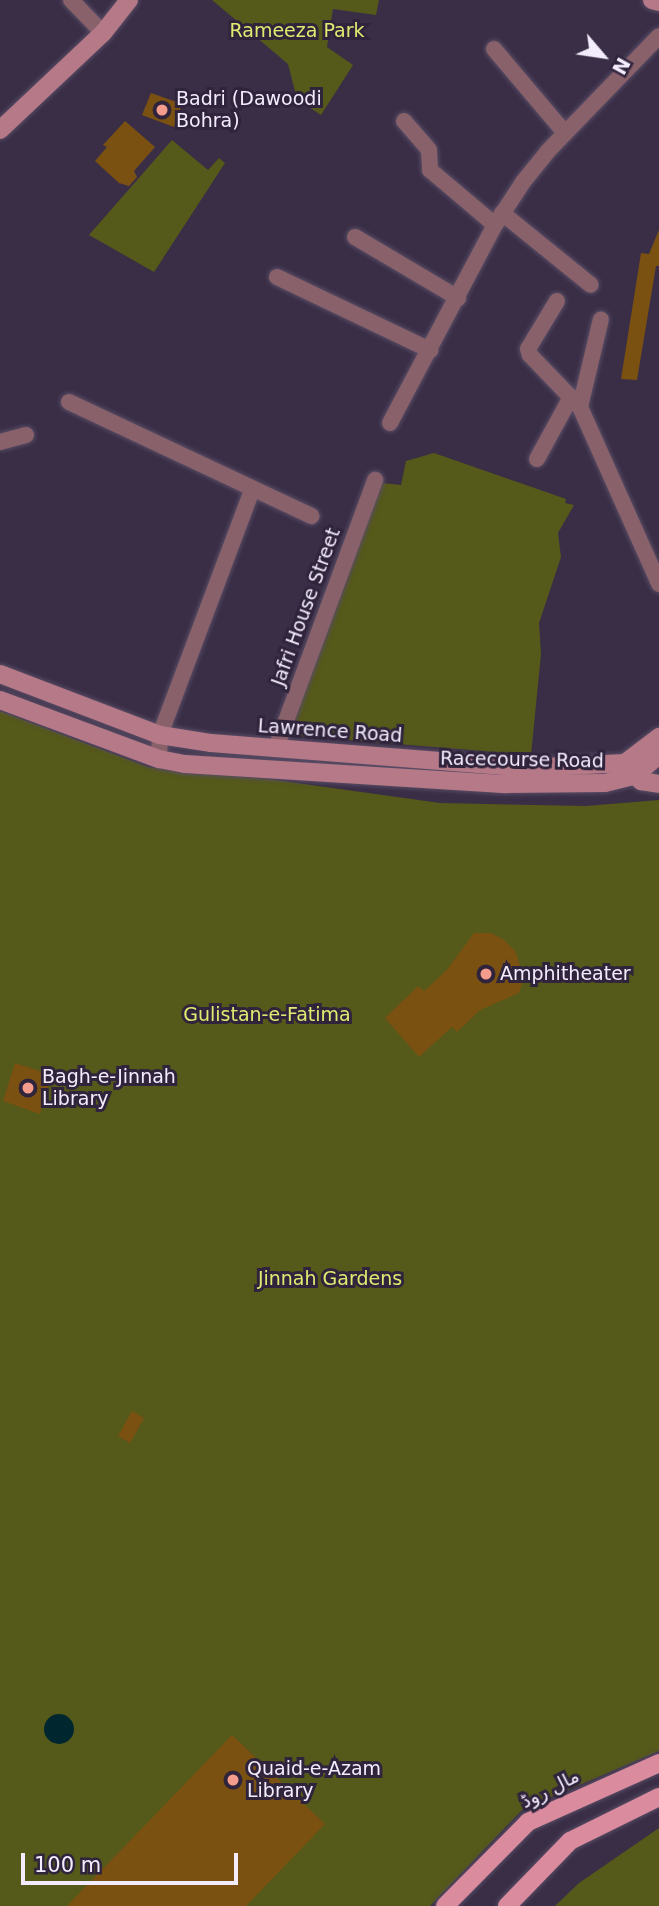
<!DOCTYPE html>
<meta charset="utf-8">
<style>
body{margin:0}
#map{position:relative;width:659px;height:1906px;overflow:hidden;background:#3a2e47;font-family:"DejaVu Sans",Vazirmatn,sans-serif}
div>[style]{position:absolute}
.green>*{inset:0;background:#555919}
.water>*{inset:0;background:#002730}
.round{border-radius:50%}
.building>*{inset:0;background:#7b5112}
.roads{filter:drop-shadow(0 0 2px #584c64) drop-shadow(0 0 2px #584c64)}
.street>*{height:16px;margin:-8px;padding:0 8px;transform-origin:8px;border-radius:8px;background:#88616a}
.secondary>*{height:18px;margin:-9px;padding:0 9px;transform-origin:9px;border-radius:9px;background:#b67987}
.primary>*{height:18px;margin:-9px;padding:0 9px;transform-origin:9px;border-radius:9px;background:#da8b9e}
.dots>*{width:19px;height:19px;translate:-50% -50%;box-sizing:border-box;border:4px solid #30243d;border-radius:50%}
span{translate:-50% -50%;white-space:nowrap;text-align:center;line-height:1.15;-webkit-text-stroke:6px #30243d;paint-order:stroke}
.park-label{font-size:19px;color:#e1ea70}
.poi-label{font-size:19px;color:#f3ecfc}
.left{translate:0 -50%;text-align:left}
.street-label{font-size:19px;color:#f3ecfc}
.north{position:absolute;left:568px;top:21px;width:70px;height:70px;-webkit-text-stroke:5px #30243d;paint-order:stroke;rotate:119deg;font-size:19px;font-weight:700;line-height:28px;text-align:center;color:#f3ecfc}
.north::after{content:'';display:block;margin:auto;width:24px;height:32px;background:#f3ecfc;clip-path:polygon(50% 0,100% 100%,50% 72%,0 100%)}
.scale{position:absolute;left:21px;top:1853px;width:217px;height:32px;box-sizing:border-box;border:4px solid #f3ecfc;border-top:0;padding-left:9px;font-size:21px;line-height:24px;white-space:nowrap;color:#f3ecfc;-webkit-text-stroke:5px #30243d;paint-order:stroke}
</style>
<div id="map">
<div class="green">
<i style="clip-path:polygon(212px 0,379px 0,376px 15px,333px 9px,327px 47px,353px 65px,321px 115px,297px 99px,288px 64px)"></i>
<i style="clip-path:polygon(172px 140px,208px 170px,219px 158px,225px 163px,154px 272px,89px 235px)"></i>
<i style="clip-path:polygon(434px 453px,566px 499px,565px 503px,574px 505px,558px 533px,561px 557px,539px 623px,541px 654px,531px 755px,286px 735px,382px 483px,401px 485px,406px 461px)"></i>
<i style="clip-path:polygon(0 711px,148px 767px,203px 774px,268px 779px,440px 803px,586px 806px,659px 800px,659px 1751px,523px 1809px,430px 1906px,0 1906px)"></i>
<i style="clip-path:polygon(659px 1828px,659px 1906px,555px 1906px,579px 1883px)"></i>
</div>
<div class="water">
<i class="round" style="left:44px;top:1714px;width:30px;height:30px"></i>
</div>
<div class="building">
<i style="clip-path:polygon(151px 93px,182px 104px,174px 127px,142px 115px)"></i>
<i style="clip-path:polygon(125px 121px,155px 147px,134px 171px,137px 177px,129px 186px,119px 183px,95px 161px,107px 147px,103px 145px)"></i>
<i style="clip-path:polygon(659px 230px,659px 266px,656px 266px,637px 380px,621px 379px,641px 253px,649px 254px)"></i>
<i style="clip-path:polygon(474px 933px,491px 933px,504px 940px,515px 951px,524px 977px,519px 993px,480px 1010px,457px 1032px,452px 1027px,419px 1057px,385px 1018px,418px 986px,424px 991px,446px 971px)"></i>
<i style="clip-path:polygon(15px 1063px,52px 1075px,40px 1114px,3px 1101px)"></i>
<i style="clip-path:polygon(132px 1411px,144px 1418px,130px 1443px,118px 1436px)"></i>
<i style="clip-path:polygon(232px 1735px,325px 1824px,246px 1906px,67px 1906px)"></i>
</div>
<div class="roads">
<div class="street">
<i style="left:71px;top:0;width:46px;rotate:45.9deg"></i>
<i style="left:494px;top:49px;width:110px;rotate:49.8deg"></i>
<i style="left:404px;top:121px;width:38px;rotate:49deg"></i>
<i style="left:429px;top:150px;width:20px;rotate:87deg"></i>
<i style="left:430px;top:170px;width:85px;rotate:40.2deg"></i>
<i style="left:502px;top:213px;width:114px;rotate:39deg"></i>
<i style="left:355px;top:237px;width:120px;rotate:30.6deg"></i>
<i style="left:277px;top:277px;width:170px;rotate:25.5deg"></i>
<i style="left:557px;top:301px;width:56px;rotate:121.1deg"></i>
<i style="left:528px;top:349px;width:6px;rotate:72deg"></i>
<i style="left:530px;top:355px;width:72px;rotate:46.1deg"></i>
<i style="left:580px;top:407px;width:194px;rotate:65.9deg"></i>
<i style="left:69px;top:402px;width:268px;rotate:25.2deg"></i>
<i style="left:580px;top:407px;width:90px;rotate:-76.6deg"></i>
<i style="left:390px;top:423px;width:224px;rotate:-62.1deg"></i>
<i style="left:495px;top:225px;width:51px;rotate:-56.9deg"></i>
<i style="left:523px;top:182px;width:38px;rotate:-51deg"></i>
<i style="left:547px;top:152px;width:161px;rotate:-46deg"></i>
<i style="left:0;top:442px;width:27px;rotate:-15deg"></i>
<i style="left:537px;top:459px;width:71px;rotate:-61.3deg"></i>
<i style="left:276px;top:748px;width:286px;rotate:-69.7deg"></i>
<i style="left:159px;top:759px;width:24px;rotate:-88deg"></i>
<i style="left:160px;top:735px;width:262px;rotate:-69.4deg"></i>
</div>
<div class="secondary">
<i style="left:652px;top:0;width:7px;rotate:16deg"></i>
<i style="left:0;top:130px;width:141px;rotate:-43.3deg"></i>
<i style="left:103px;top:33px;width:42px;rotate:-51.8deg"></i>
<i style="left:0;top:674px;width:171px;rotate:20.9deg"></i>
<i style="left:160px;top:735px;width:52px;rotate:8.9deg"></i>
<i style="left:211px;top:743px;width:316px;rotate:4.5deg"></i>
<i style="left:526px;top:768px;width:99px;rotate:-2.9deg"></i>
<i style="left:625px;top:763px;width:43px;rotate:-37.4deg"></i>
<i style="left:0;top:700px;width:170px;rotate:20.4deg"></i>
<i style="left:159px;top:759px;width:26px;rotate:11deg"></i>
<i style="left:185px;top:764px;width:322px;rotate:3.6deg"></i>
<i style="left:506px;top:784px;width:99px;rotate:-0.6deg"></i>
<i style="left:605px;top:783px;width:30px;rotate:-14deg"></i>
<i style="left:634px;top:776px;width:33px;rotate:-40deg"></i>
<i style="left:628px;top:769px;width:18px;rotate:43deg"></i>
<i style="left:641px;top:781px;width:18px;rotate:9deg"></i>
</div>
<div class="primary">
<i style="left:445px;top:1906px;width:118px;rotate:-45.3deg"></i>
<i style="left:528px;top:1822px;width:144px;rotate:-24.2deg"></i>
<i style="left:507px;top:1906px;width:91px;rotate:-45.9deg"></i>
<i style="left:570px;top:1841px;width:99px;rotate:-26.3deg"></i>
</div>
</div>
<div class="dots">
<i style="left:162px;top:110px;background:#f49d8d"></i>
<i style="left:486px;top:974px;background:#f49d8d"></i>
<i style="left:28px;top:1088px;background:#f49d8d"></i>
<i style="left:233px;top:1780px;background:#f49d8d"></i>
</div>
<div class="park-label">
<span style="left:297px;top:31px">Rameeza Park</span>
<span style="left:267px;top:1015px">Gulistan-e-Fatima</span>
<span style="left:330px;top:1279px">Jinnah Gardens</span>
</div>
<div class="poi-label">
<span class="left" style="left:176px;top:110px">Badri (Dawoodi<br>Bohra)</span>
<span class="left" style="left:500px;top:974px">Amphitheater</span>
<span class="left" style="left:42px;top:1088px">Bagh-e-Jinnah<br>Library</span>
<span class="left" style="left:247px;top:1780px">Quaid-e-Azam<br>Library</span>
</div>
<div class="street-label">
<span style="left:306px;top:607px;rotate:-70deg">Jafri House Street</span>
<span style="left:330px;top:731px;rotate:4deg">Lawrence Road</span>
<span style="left:522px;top:760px;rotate:1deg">Racecourse Road</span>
<span style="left:550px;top:1789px;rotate:-27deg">مال روڈ</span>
</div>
<div class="north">N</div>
<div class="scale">100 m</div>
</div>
